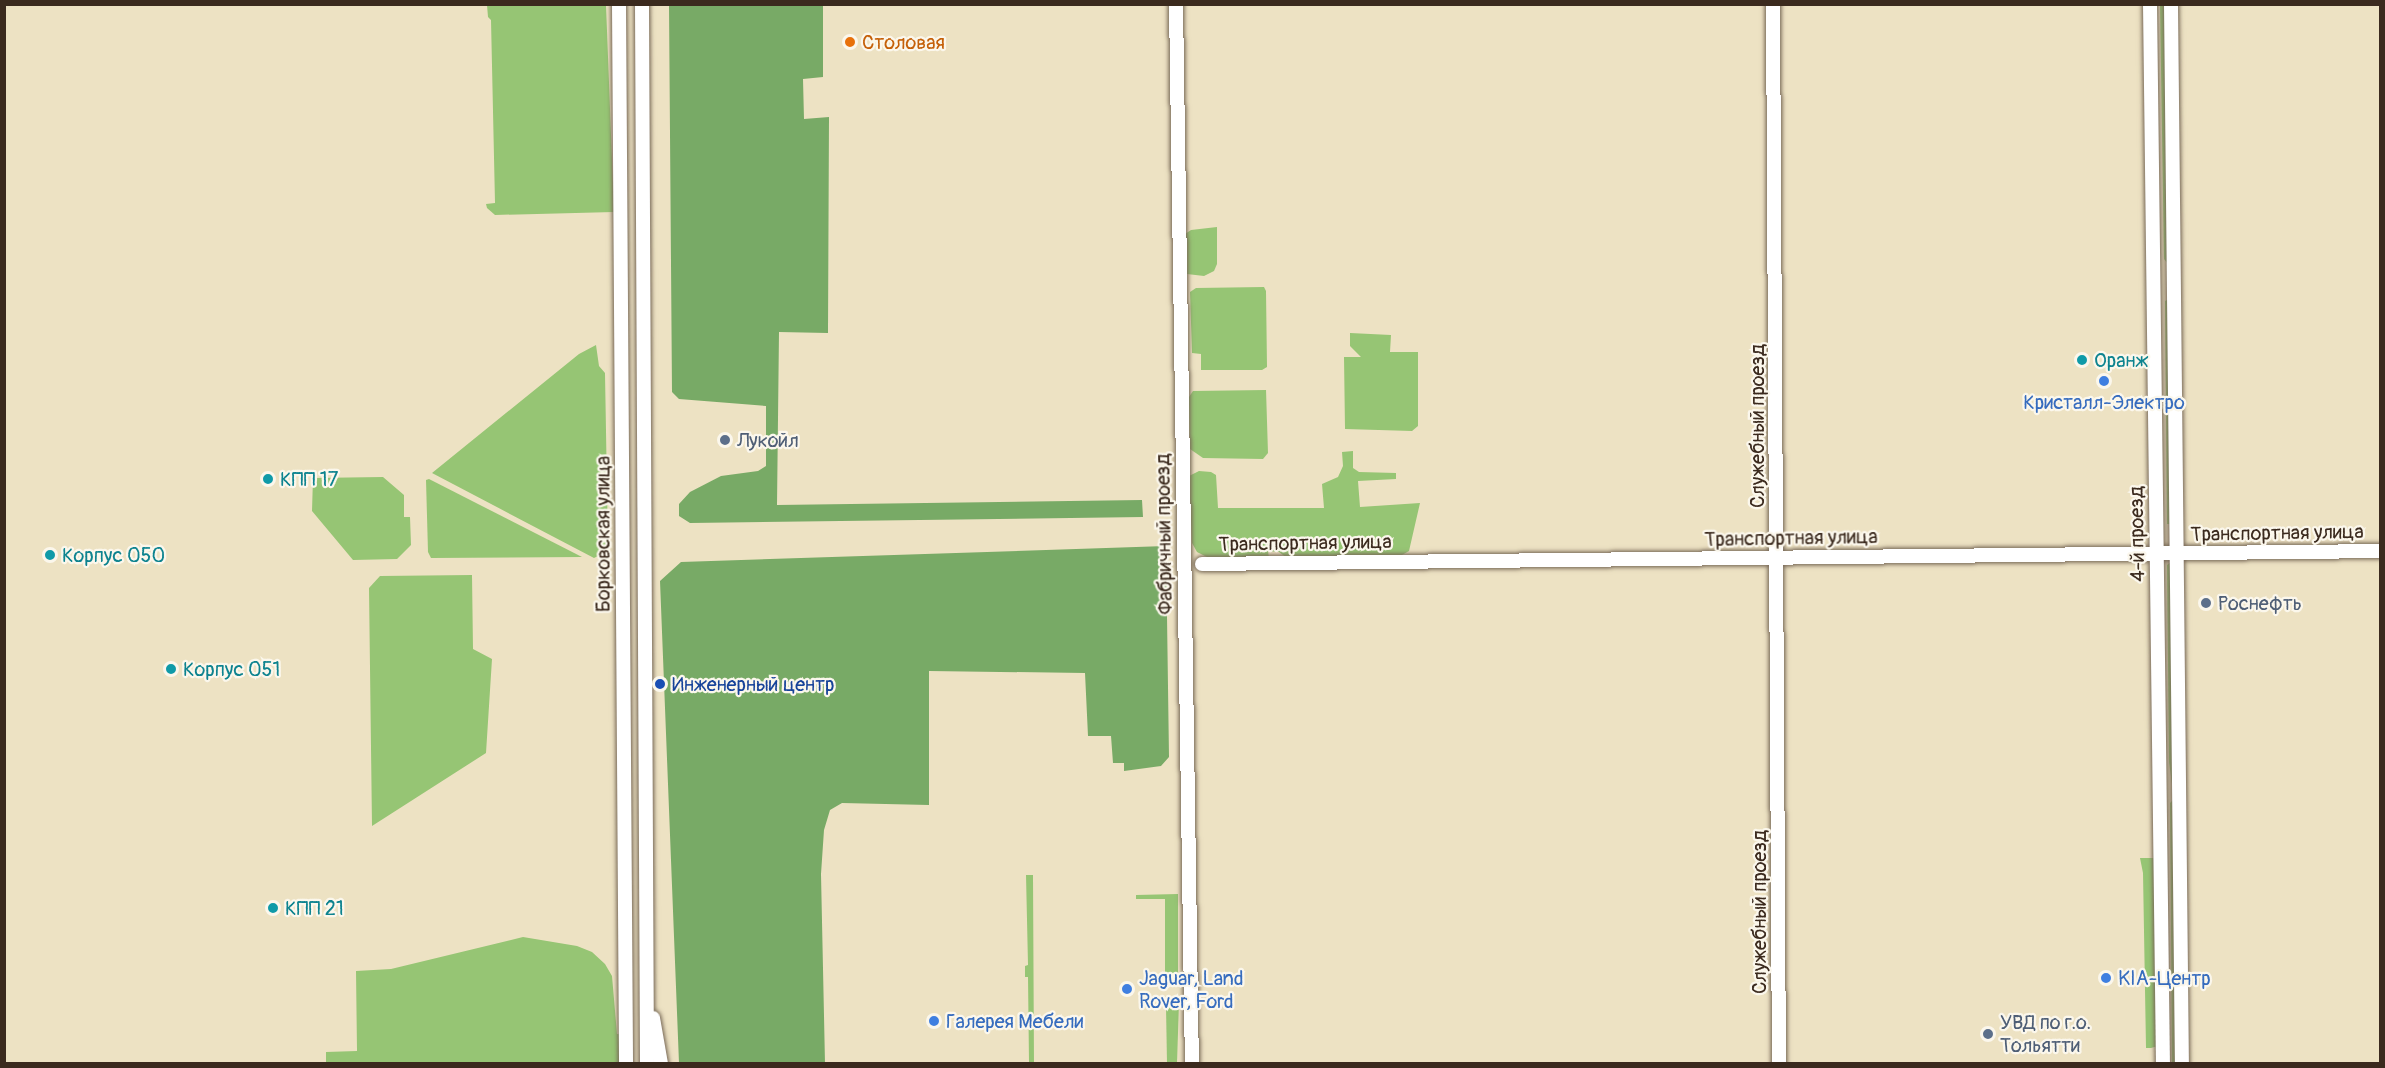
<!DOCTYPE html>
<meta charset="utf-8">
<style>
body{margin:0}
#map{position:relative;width:2385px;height:1068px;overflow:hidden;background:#ede2c3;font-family:Pangolin,sans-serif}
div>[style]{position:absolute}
.green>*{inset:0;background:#96c574}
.forest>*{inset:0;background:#78aa66}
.roads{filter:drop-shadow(0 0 2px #796a58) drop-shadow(0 0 2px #796a58)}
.secondary>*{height:14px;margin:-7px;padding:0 7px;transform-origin:7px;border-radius:7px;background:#fff}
.dots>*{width:16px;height:16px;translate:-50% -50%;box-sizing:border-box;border:3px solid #fbf7ec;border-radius:50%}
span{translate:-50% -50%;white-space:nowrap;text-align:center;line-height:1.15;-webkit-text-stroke:4.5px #fbf7ec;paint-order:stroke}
.food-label{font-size:20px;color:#c56008}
.left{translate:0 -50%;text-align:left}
.culture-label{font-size:20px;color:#0d838f}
.shop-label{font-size:20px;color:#366cbe}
.street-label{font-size:20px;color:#3b2a1e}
.service-label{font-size:20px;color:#4e5e75}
.transit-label{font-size:20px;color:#164399}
.frame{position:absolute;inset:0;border:6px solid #3b2a1e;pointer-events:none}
</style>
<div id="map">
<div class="green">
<i style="clip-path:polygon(487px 5px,606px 5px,614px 212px,495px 215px,487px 208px,486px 204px,495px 203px,491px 20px,488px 17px)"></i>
<i style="clip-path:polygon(2160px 5px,2168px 5px,2168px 264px,2164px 259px)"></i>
<i style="clip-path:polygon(1217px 227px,1217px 264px,1214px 271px,1204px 276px,1187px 274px,1185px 234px,1191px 230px)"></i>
<i style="clip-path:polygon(1264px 287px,1266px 291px,1267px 367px,1262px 370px,1201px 370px,1201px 354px,1192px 353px,1190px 292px,1196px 288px)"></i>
<i style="clip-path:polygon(2169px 299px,2174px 524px,2167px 524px,2165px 301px)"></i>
<i style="clip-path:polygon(1350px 333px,1391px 335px,1390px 352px,1418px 352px,1418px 426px,1412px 431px,1345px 429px,1344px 357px,1361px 357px,1350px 346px)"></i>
<i style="clip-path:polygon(596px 345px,599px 366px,605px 373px,608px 545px,604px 553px,594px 558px,432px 473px,579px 354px)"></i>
<i style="clip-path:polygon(1266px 390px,1268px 453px,1263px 459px,1203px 458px,1190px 449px,1189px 397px,1193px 391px)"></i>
<i style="clip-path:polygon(1353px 451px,1353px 468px,1359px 472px,1396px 473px,1396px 479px,1358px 481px,1360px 507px,1420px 503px,1409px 551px,1402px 555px,1287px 558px,1279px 552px,1268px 551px,1269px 558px,1211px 559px,1197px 552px,1192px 543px,1189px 476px,1199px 471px,1211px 472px,1216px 475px,1218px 508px,1324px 508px,1322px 484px,1338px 477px,1343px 466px,1342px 452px)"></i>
<i style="clip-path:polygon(383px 477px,404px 495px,404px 517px,410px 517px,411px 545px,397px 559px,353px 560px,312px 511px,313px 478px)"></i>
<i style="clip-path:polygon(429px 479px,582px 557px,431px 558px,428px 552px,426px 480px)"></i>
<i style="clip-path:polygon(2171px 562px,2174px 784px,2172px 784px,2169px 762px,2167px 565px)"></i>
<i style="clip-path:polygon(472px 575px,473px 649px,492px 659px,486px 753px,372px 826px,369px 588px,380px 576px)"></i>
<i style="clip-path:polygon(2174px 799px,2179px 1064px,2172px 1063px,2170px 803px)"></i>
<i style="clip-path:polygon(2140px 858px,2156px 858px,2158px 1046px,2151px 1048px,2146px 1048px,2143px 873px)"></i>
<i style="clip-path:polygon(1026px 875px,1033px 875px,1034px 1064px,1029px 1063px,1028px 977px,1025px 977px,1025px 966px,1028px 965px)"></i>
<i style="clip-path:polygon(1178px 894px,1178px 979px,1172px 982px,1165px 977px,1165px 899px,1136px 899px,1136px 895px)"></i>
<i style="clip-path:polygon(523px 937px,577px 946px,592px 952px,605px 964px,612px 976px,617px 1034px,624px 1034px,625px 1063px,326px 1064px,326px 1052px,357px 1051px,356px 971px,391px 969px)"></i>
<i style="clip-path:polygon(1173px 996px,1179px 1002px,1177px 1063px,1167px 1063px,1166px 1006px,1168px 1000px)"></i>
</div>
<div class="forest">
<i style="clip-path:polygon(669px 5px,823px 5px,823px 77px,803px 79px,804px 119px,829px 117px,828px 333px,779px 332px,777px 505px,1142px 500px,1143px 517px,690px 523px,679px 516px,679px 504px,690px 492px,721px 476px,758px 471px,766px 466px,766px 406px,679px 399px,672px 392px)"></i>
<i style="clip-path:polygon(1166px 546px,1169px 757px,1161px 766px,1124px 771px,1124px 763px,1113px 763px,1111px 736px,1088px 736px,1085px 673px,929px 671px,929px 805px,842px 803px,830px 810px,824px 830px,821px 874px,825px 1063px,679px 1063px,660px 581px,681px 562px)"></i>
</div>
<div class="roads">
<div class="secondary">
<i style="left:619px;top:4px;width:1060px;rotate:89.62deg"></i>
<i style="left:642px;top:4px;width:1060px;rotate:89.73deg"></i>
<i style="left:1176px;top:4px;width:1060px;rotate:89.14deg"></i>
<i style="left:1773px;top:4px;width:1060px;rotate:89.68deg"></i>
<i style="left:2150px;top:4px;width:1060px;rotate:89.3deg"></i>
<i style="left:2171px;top:4px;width:1060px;rotate:89.41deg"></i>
<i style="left:1202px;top:564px;width:1178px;rotate:-0.63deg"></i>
<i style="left:653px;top:1018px;width:47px;rotate:80.1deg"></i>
</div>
</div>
<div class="dots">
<i style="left:850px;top:42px;background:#e8710a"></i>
<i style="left:2082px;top:360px;background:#0f9aa8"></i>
<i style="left:2104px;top:381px;background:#3f7fe0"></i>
<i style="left:725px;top:440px;background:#5c6f8a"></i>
<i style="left:268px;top:479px;background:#0f9aa8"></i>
<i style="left:50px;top:555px;background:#0f9aa8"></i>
<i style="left:2206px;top:603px;background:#5c6f8a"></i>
<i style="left:171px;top:669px;background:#0f9aa8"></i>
<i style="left:660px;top:684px;background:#1a4fb4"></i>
<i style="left:273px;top:908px;background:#0f9aa8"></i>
<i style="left:2106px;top:978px;background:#3f7fe0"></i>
<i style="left:1127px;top:989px;background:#3f7fe0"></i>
<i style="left:934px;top:1021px;background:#3f7fe0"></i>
<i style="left:1988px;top:1034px;background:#5c6f8a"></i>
</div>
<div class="food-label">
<span class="left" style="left:862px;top:42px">Столовая</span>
</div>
<div class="culture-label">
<span class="left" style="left:2094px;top:360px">Оранж</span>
<span class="left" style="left:280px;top:479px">КПП 17</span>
<span class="left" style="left:62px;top:555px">Корпус 050</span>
<span class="left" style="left:183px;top:669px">Корпус 051</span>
<span class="left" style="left:285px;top:908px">КПП 21</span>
</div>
<div class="shop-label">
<span style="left:2104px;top:402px">Кристалл-Электро</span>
<span class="left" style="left:1139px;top:990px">Jaguar, Land<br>Rover, Ford</span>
<span class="left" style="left:2118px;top:978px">KIA-Центр</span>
<span class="left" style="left:946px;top:1021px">Галерея Мебели</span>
</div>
<div class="street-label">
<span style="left:1757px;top:426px;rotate:-90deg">Служебный проезд</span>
<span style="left:2277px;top:533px;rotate:-1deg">Транспортная улица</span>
<span style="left:603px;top:534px;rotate:-90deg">Борковская улица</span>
<span style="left:1164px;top:534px;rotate:-91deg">Фабричный проезд</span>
<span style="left:2137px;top:534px;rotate:-91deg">4-й проезд</span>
<span style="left:1791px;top:538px;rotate:-1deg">Транспортная улица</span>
<span style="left:1305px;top:543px;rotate:-1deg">Транспортная улица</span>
<span style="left:1759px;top:912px;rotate:-90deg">Служебный проезд</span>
</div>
<div class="service-label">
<span class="left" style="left:737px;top:440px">Лукойл</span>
<span class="left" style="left:2218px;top:603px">Роснефть</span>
<span class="left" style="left:2000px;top:1034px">УВД по г.о.<br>Тольятти</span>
</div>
<div class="transit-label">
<span class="left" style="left:672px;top:684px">Инженерный центр</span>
</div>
<div class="frame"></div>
</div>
